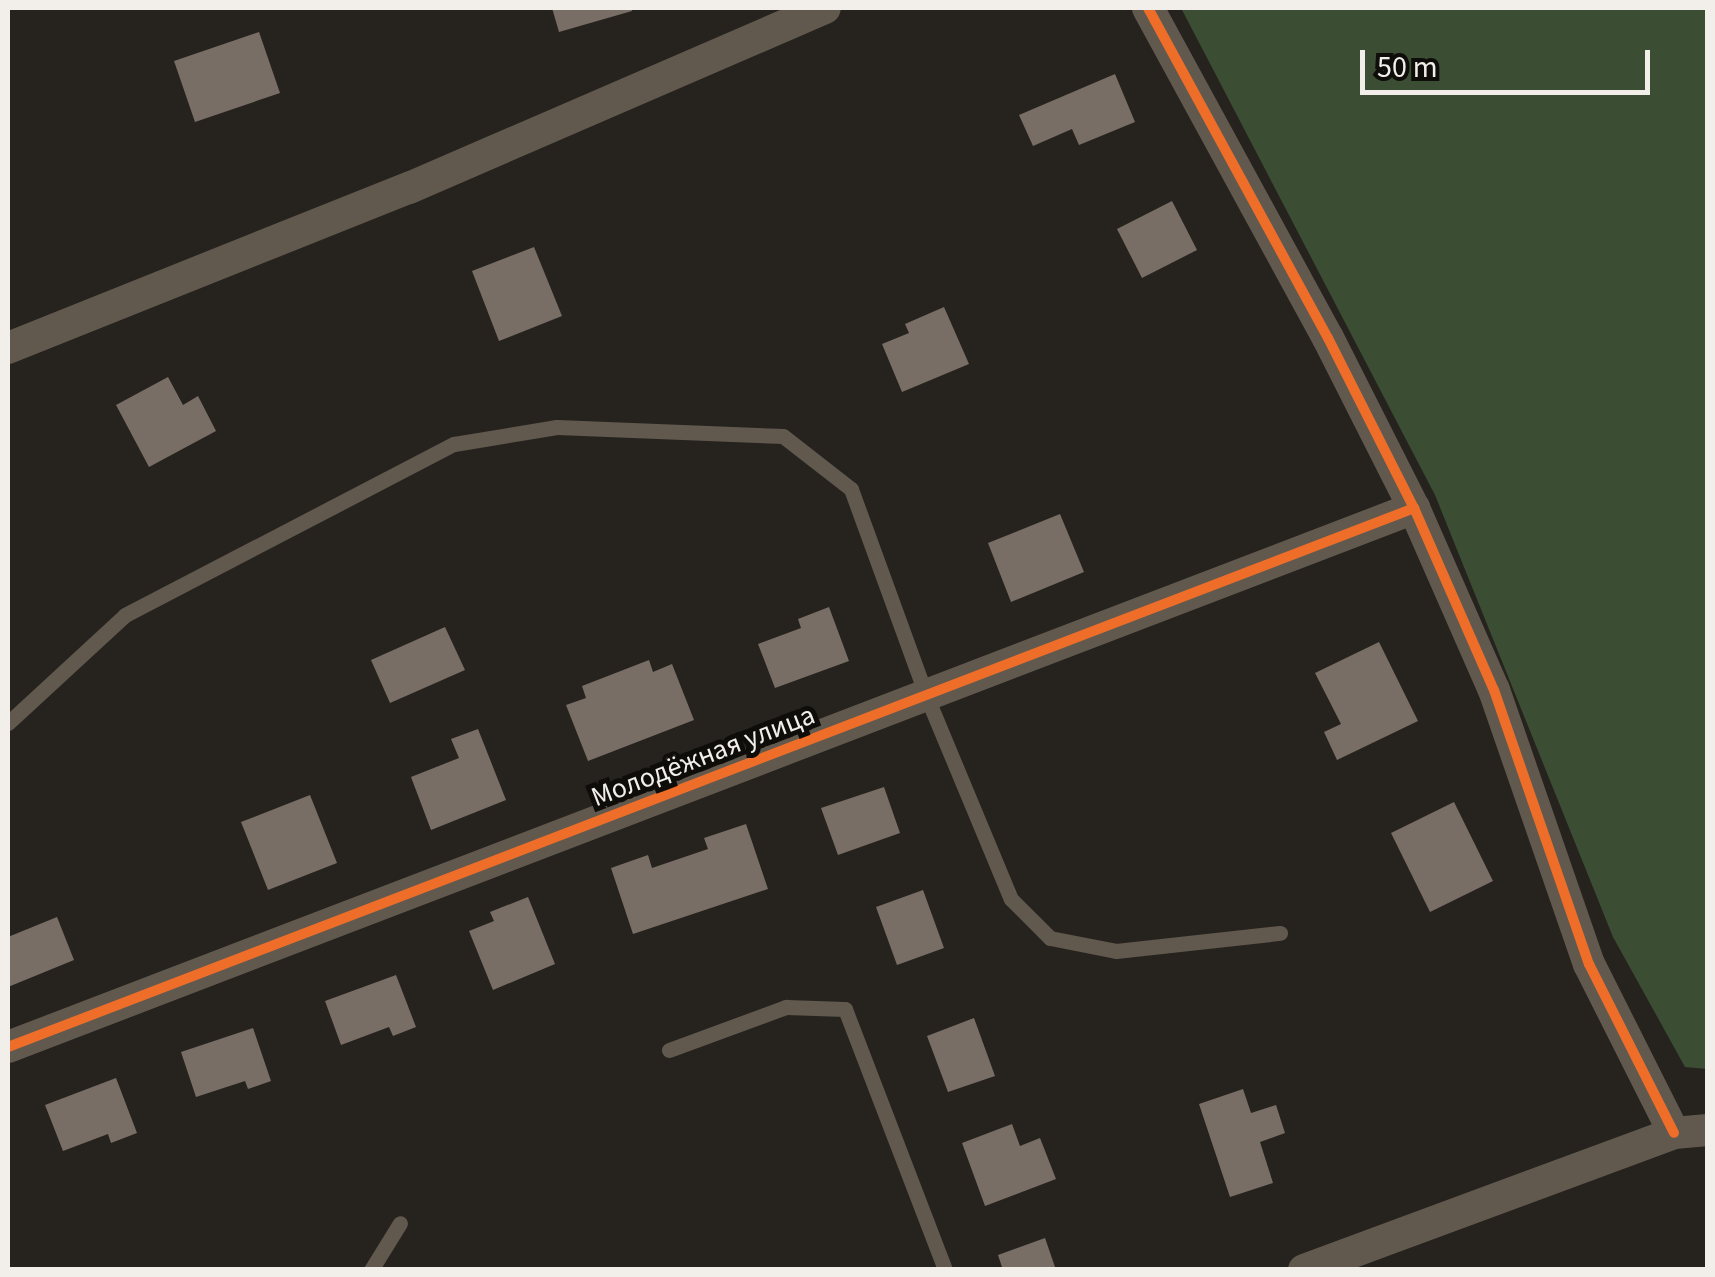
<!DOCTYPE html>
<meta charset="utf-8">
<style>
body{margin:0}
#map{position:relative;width:1715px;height:1277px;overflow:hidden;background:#26231f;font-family:"Source Sans 3",sans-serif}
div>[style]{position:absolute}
.green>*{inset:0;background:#3b4d32}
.building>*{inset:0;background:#796e65}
.service>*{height:15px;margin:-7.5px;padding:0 7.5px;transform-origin:7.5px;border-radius:7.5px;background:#61594e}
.minor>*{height:32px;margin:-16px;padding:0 16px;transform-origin:16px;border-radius:16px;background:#61594e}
.cycleway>*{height:10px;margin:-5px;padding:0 5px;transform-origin:5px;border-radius:5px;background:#ee6e29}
span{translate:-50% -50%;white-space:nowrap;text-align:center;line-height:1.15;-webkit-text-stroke:10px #0f0d0a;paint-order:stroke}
.street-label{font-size:28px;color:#f2eee9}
.frame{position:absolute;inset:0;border:10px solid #f2eee9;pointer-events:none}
.scale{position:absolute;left:1360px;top:50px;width:290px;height:45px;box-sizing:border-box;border:5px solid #f2eee9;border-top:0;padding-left:12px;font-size:30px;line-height:35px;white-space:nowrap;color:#f2eee9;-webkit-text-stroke:8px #0f0d0a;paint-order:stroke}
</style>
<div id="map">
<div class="green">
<i style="clip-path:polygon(1181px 8px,1707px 8px,1707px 1069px,1685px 1067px,1613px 937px,1435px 495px)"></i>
</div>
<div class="building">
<i style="clip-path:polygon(552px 8px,631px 8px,632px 11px,559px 32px)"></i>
<i style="clip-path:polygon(259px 32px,280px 93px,195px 122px,174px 61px)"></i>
<i style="clip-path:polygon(1115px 74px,1135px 122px,1079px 145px,1072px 129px,1033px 146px,1019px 115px)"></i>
<i style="clip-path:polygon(1172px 201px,1197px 250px,1142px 278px,1117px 229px)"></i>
<i style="clip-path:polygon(534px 247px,562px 316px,499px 341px,472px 271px)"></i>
<i style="clip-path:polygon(944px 307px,969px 364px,902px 392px,882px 344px,909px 333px,905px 324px)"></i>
<i style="clip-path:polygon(168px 377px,183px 405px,198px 396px,216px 431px,149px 467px,116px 405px)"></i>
<i style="clip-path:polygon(1060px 514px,1084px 572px,1011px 602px,988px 543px)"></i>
<i style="clip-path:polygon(829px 607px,849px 661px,775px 688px,758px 644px,801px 628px,798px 619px)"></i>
<i style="clip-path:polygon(445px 627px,465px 670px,390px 703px,371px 660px)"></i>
<i style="clip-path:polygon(1379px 642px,1418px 721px,1337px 760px,1324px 732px,1341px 724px,1315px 673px)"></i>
<i style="clip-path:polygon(649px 660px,653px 672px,672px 664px,694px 720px,588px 761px,566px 705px,586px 698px,582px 686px)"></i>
<i style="clip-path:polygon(478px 729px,506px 800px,431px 830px,411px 777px,459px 758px,451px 739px)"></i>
<i style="clip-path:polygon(884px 787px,900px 833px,838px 855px,821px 808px)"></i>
<i style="clip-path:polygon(310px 795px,337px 863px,268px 890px,241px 822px)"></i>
<i style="clip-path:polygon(1454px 802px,1493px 881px,1430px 912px,1391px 833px)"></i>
<i style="clip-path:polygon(746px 824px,768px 889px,633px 934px,611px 868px,648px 855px,652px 868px,708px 849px,704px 838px)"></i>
<i style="clip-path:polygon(923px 890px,944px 948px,897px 965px,876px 907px)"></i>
<i style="clip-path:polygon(528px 897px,555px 964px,493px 990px,469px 931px,494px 921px,490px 912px)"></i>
<i style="clip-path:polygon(57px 917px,74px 960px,8px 987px,8px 937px)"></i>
<i style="clip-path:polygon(396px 975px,416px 1027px,393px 1036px,389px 1027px,341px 1045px,325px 1001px)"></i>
<i style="clip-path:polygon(974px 1018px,995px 1076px,948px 1092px,927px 1036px)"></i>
<i style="clip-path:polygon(253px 1028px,271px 1081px,248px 1089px,245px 1081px,196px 1097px,181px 1052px)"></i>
<i style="clip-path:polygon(116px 1078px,137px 1133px,111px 1143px,108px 1134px,63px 1151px,45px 1105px)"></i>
<i style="clip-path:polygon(1243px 1089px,1251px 1113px,1276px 1105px,1285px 1133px,1260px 1142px,1273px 1183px,1230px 1197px,1199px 1104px)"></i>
<i style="clip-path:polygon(1012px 1124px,1020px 1146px,1040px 1138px,1056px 1179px,985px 1206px,962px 1143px)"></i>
<i style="clip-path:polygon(1045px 1238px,1056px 1270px,1003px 1270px,998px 1255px)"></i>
</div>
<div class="service">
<i style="left:8px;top:723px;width:159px;rotate:-42.7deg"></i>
<i style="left:125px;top:615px;width:371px;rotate:-27.5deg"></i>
<i style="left:454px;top:444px;width:104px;rotate:-9.4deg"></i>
<i style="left:557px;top:427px;width:226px;rotate:2.3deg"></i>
<i style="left:783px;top:436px;width:86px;rotate:37.9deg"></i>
<i style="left:851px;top:489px;width:219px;rotate:70deg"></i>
<i style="left:926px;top:695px;width:221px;rotate:67.4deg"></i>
<i style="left:1011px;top:899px;width:55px;rotate:45deg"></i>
<i style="left:1050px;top:938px;width:67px;rotate:11.1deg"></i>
<i style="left:1116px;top:951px;width:165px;rotate:-6.3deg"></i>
<i style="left:669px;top:1050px;width:125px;rotate:-20.2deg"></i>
<i style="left:786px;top:1007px;width:59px;rotate:1.9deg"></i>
<i style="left:845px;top:1009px;width:280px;rotate:69deg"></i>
<i style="left:371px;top:1270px;width:55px;rotate:-58.3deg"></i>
</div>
<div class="minor">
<i style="left:1148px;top:8px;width:376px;rotate:61.4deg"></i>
<i style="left:1328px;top:338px;width:191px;rotate:63.2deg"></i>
<i style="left:1414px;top:508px;width:199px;rotate:66.3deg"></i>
<i style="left:1494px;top:690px;width:290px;rotate:70.9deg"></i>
<i style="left:1589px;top:964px;width:189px;rotate:63.3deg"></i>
<i style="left:8px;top:348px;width:432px;rotate:-21.8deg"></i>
<i style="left:409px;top:188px;width:453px;rotate:-23.4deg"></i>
<i style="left:8px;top:1047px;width:1506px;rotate:-20.97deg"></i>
<i style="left:1304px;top:1270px;width:395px;rotate:-20.3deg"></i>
<i style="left:1674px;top:1133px;width:34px;rotate:-5deg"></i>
</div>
<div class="cycleway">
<i style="left:1148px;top:8px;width:376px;rotate:61.4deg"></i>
<i style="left:1328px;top:338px;width:191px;rotate:63.2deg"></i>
<i style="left:1414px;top:508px;width:199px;rotate:66.3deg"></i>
<i style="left:1494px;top:690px;width:290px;rotate:70.9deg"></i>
<i style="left:1589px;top:964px;width:189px;rotate:63.3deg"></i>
<i style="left:8px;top:1047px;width:1506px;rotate:-20.97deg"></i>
</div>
<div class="street-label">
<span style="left:703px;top:756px;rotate:-21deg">Молодёжная улица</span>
</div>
<div class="frame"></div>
<div class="scale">50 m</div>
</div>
